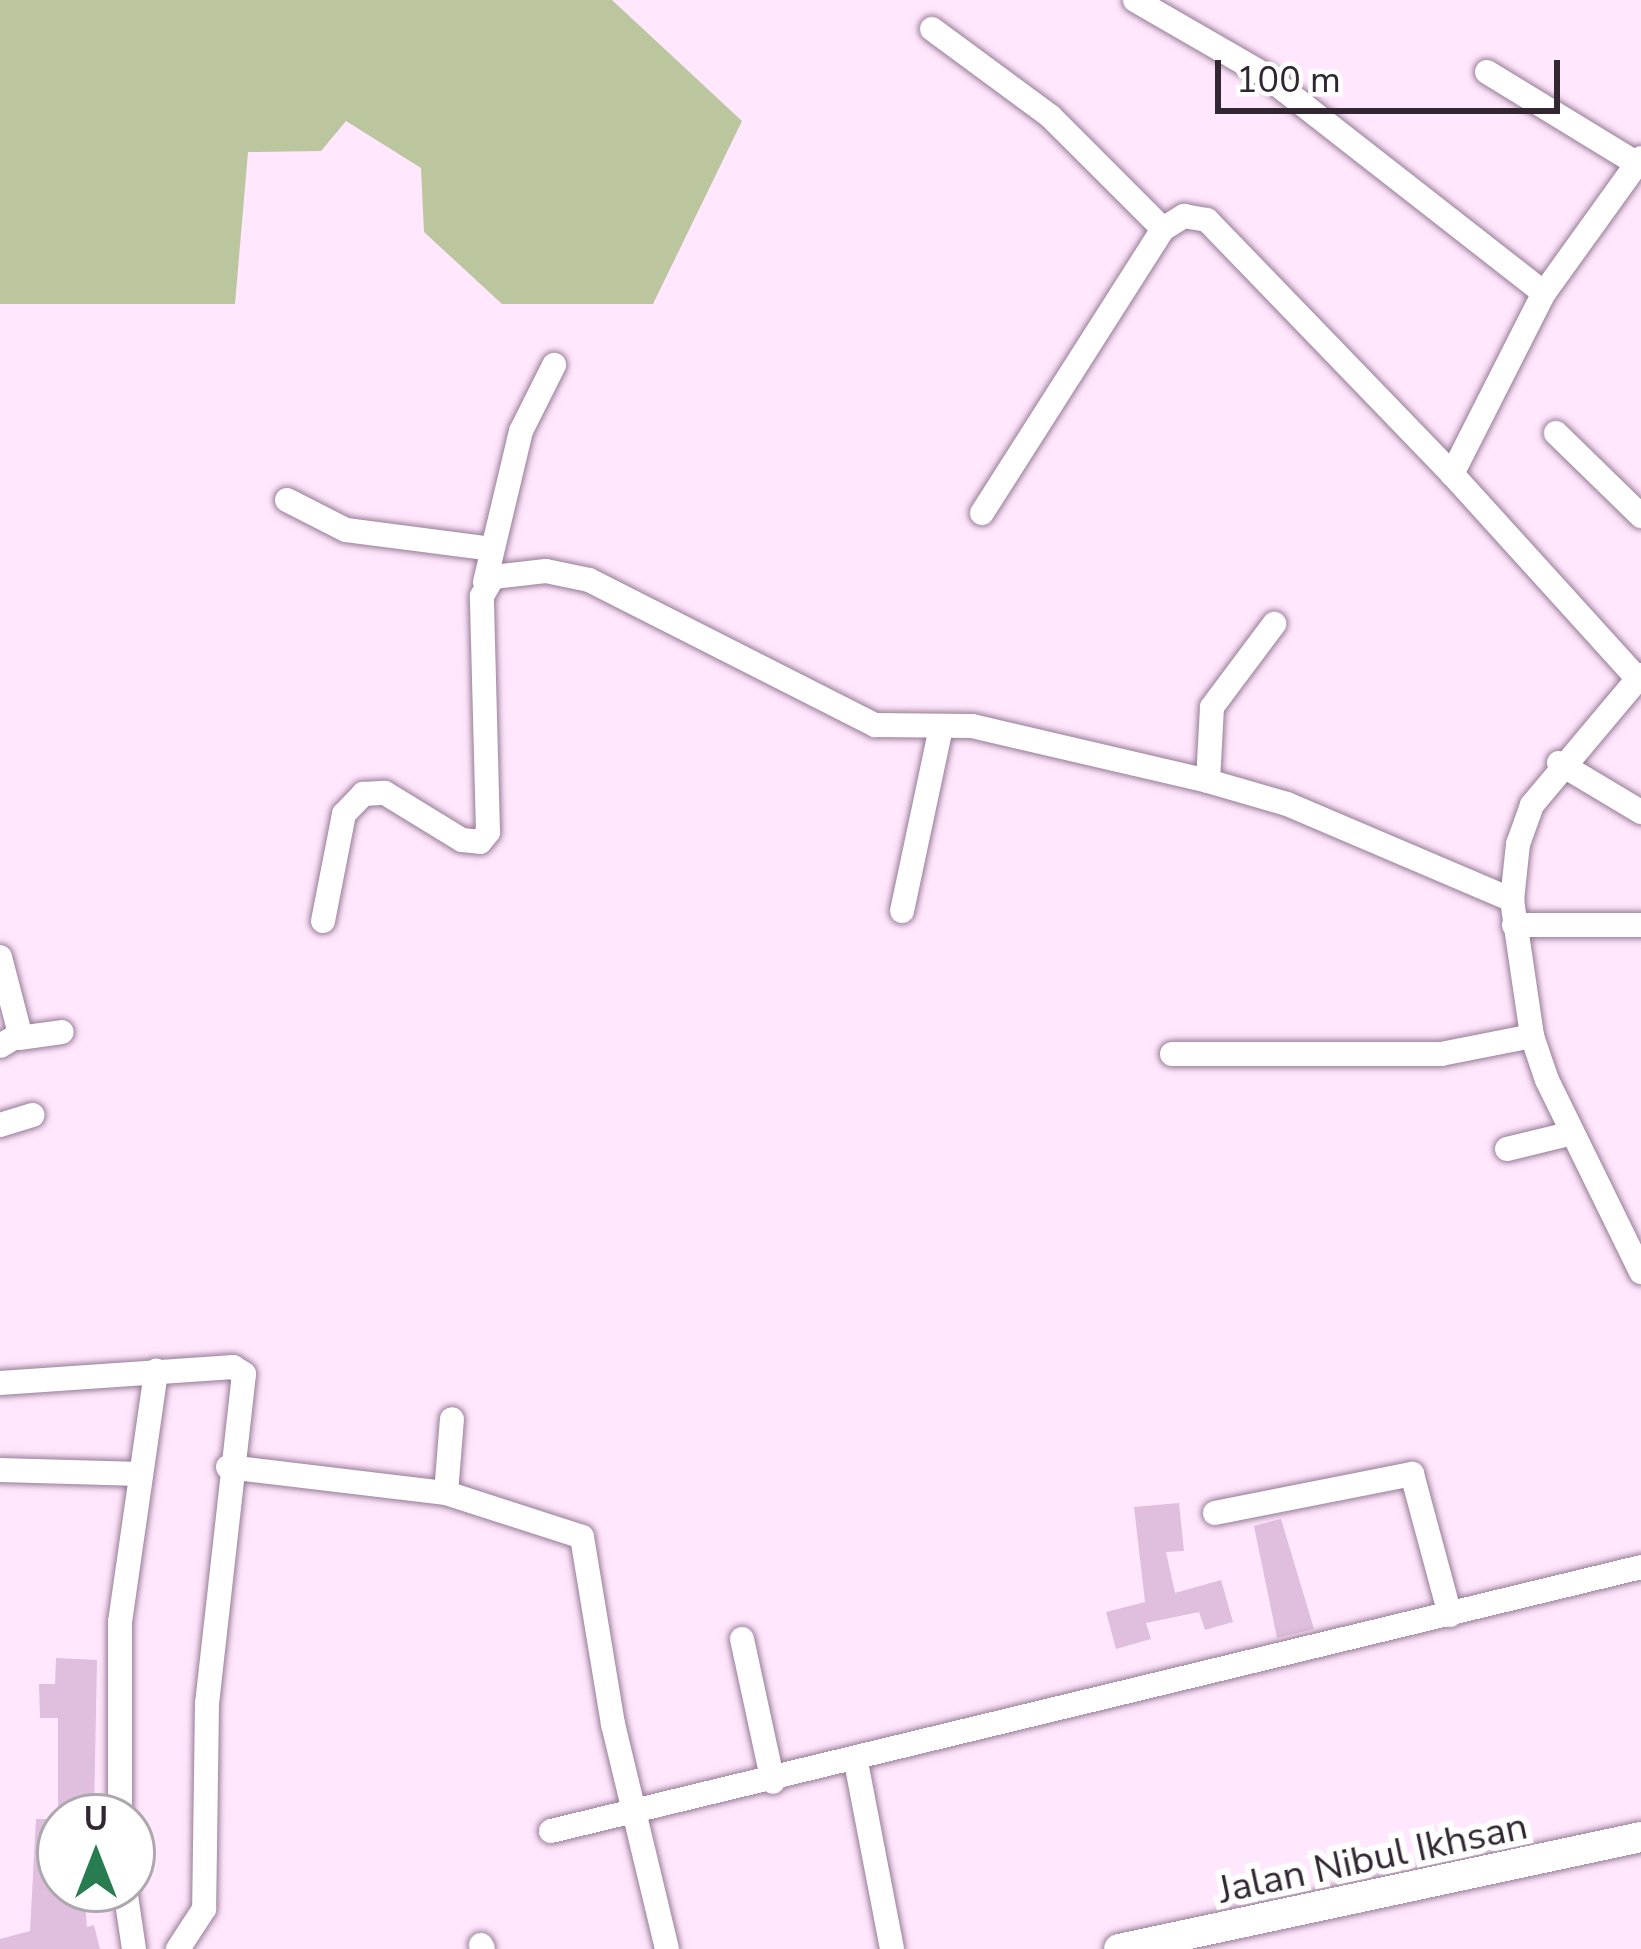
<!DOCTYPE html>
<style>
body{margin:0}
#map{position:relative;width:1641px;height:1949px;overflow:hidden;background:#ffe7fd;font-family:"Nunito Sans",sans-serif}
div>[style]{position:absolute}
.green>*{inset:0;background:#bbc69e}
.building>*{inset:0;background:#dfbede}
.roads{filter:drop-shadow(0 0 3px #967c95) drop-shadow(0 0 3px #967c95)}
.minor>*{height:24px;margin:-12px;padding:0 12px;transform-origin:12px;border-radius:12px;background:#fff}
.tertiary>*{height:30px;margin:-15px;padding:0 15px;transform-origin:15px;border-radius:15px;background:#fff}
span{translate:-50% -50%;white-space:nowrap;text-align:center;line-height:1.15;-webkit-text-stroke:12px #fff;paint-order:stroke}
.street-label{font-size:39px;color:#312631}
.north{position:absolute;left:36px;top:1793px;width:120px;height:120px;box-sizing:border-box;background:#fff;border:3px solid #ada8ad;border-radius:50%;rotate:0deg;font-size:33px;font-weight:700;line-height:48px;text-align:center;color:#312631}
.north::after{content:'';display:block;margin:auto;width:42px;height:54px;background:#287c4f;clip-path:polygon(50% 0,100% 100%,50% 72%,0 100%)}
.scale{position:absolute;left:1215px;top:60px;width:345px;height:54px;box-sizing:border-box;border:6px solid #312631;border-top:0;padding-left:15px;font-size:36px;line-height:42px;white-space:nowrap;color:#312631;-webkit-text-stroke:9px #fff;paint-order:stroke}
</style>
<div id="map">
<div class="green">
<i style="clip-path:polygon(0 0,612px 0,742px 121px,653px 304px,502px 304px,424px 232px,421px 168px,346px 121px,321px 151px,248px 152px,235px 304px,0 304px)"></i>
</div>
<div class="building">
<i style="clip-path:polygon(1179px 1503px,1184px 1551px,1166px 1552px,1175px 1593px,1221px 1580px,1233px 1622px,1205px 1630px,1199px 1612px,1146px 1623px,1151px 1639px,1116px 1649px,1106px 1612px,1145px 1602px,1134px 1507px)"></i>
<i style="clip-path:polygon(1281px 1519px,1314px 1629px,1277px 1638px,1254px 1526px)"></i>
<i style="clip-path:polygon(56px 1658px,97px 1660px,94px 1813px,58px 1814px,58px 1718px,40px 1718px,39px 1684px,55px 1684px)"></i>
<i style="clip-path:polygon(36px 1819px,60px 1819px,60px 1889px,84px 1889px,87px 1927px,94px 1925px,100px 1949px,0 1949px,0 1939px,30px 1931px)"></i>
</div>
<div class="roads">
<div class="minor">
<i style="left:1135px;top:0;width:150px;rotate:30deg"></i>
<i style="left:1265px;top:75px;width:354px;rotate:38deg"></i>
<i style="left:932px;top:29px;width:147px;rotate:36.4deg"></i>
<i style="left:1050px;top:116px;width:160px;rotate:45deg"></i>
<i style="left:1163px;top:229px;width:25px;rotate:-32deg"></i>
<i style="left:1184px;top:216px;width:23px;rotate:10deg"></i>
<i style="left:1207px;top:220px;width:353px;rotate:46deg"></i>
<i style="left:1487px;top:72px;width:175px;rotate:31.4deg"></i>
<i style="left:1556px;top:433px;width:119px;rotate:44.3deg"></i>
<i style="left:287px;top:500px;width:66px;rotate:27deg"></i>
<i style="left:346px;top:530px;width:147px;rotate:7.4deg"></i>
<i style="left:982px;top:513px;width:337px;rotate:-57.5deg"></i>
<i style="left:485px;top:582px;width:155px;rotate:-76.6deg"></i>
<i style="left:521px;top:431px;width:74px;rotate:-63.4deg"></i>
<i style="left:1641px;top:675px;width:170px;rotate:130deg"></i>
<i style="left:1532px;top:805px;width:41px;rotate:109.7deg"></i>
<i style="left:1518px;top:844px;width:56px;rotate:96.1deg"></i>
<i style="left:1512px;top:900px;width:137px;rotate:81.6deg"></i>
<i style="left:1532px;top:1036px;width:46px;rotate:71.2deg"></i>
<i style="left:1547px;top:1080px;width:214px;rotate:63.9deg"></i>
<i style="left:1637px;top:678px;width:275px;rotate:-132.2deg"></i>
<i style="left:1452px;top:474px;width:203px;rotate:-63.1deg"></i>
<i style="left:1544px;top:293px;width:166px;rotate:-54.3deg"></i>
<i style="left:1559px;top:763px;width:96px;rotate:30.9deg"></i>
<i style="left:1208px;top:781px;width:82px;rotate:16.2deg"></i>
<i style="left:1287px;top:804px;width:245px;rotate:23.1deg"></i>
<i style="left:902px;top:911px;width:187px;rotate:-78deg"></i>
<i style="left:323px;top:921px;width:109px;rotate:-78.9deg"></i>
<i style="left:344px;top:814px;width:28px;rotate:-46deg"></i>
<i style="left:363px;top:794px;width:22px;rotate:-3deg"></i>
<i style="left:385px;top:793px;width:90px;rotate:31.4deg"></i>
<i style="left:462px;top:840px;width:18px;rotate:6deg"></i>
<i style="left:480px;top:842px;width:13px;rotate:-51deg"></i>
<i style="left:488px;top:832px;width:236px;rotate:-91.5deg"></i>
<i style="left:482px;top:596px;width:22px;rotate:-60deg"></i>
<i style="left:493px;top:577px;width:53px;rotate:-6.5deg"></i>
<i style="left:546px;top:571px;width:44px;rotate:11.8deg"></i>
<i style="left:589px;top:580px;width:321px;rotate:26.9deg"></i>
<i style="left:875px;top:725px;width:97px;rotate:0.6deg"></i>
<i style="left:972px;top:726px;width:242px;rotate:13.1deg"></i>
<i style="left:1208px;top:781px;width:74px;rotate:-86.9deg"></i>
<i style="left:1212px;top:707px;width:104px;rotate:-53.2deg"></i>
<i style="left:1514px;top:925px;width:127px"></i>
<i style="left:0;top:957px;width:80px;rotate:75.4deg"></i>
<i style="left:20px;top:1034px;width:23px;rotate:149deg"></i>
<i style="left:19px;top:1038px;width:43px;rotate:-7.9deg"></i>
<i style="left:1172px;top:1054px;width:269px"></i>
<i style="left:1441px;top:1054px;width:93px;rotate:-11.2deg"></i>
<i style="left:0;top:1125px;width:34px;rotate:-17deg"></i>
<i style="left:1507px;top:1149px;width:64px;rotate:-13.6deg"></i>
<i style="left:0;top:1383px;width:234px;rotate:-3.9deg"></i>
<i style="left:233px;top:1367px;width:13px;rotate:32deg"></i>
<i style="left:244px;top:1374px;width:331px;rotate:96.4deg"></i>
<i style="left:207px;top:1703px;width:206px;rotate:90.8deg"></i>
<i style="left:204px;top:1909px;width:48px;rotate:123deg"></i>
<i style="left:228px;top:1467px;width:220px;rotate:6.8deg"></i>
<i style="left:446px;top:1493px;width:143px;rotate:17.9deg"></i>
<i style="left:582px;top:1537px;width:190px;rotate:80.6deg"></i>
<i style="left:613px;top:1724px;width:231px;rotate:76.5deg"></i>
<i style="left:0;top:1470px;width:141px;rotate:1.6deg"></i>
<i style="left:446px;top:1493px;width:74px;rotate:-85.4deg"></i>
<i style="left:1215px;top:1513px;width:201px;rotate:-11.2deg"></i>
<i style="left:1412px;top:1474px;width:146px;rotate:74.9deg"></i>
<i style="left:742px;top:1639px;width:146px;rotate:77.8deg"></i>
<i style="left:856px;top:1762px;width:190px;rotate:79.1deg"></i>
<i style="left:120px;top:1817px;width:195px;rotate:-90deg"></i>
<i style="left:120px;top:1622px;width:254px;rotate:-81.8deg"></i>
<i style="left:551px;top:1831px;width:1122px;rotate:-13.61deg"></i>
<i style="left:125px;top:1889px;width:61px;rotate:81.5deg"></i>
<i style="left:481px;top:1945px;width:4px;rotate:63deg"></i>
</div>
<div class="tertiary">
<i style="left:1119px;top:1949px;width:534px;rotate:-12.11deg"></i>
</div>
</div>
<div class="street-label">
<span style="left:1373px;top:1859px;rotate:-12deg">Jalan Nibul Ikhsan</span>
</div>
<div class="north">U</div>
<div class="scale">100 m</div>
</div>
